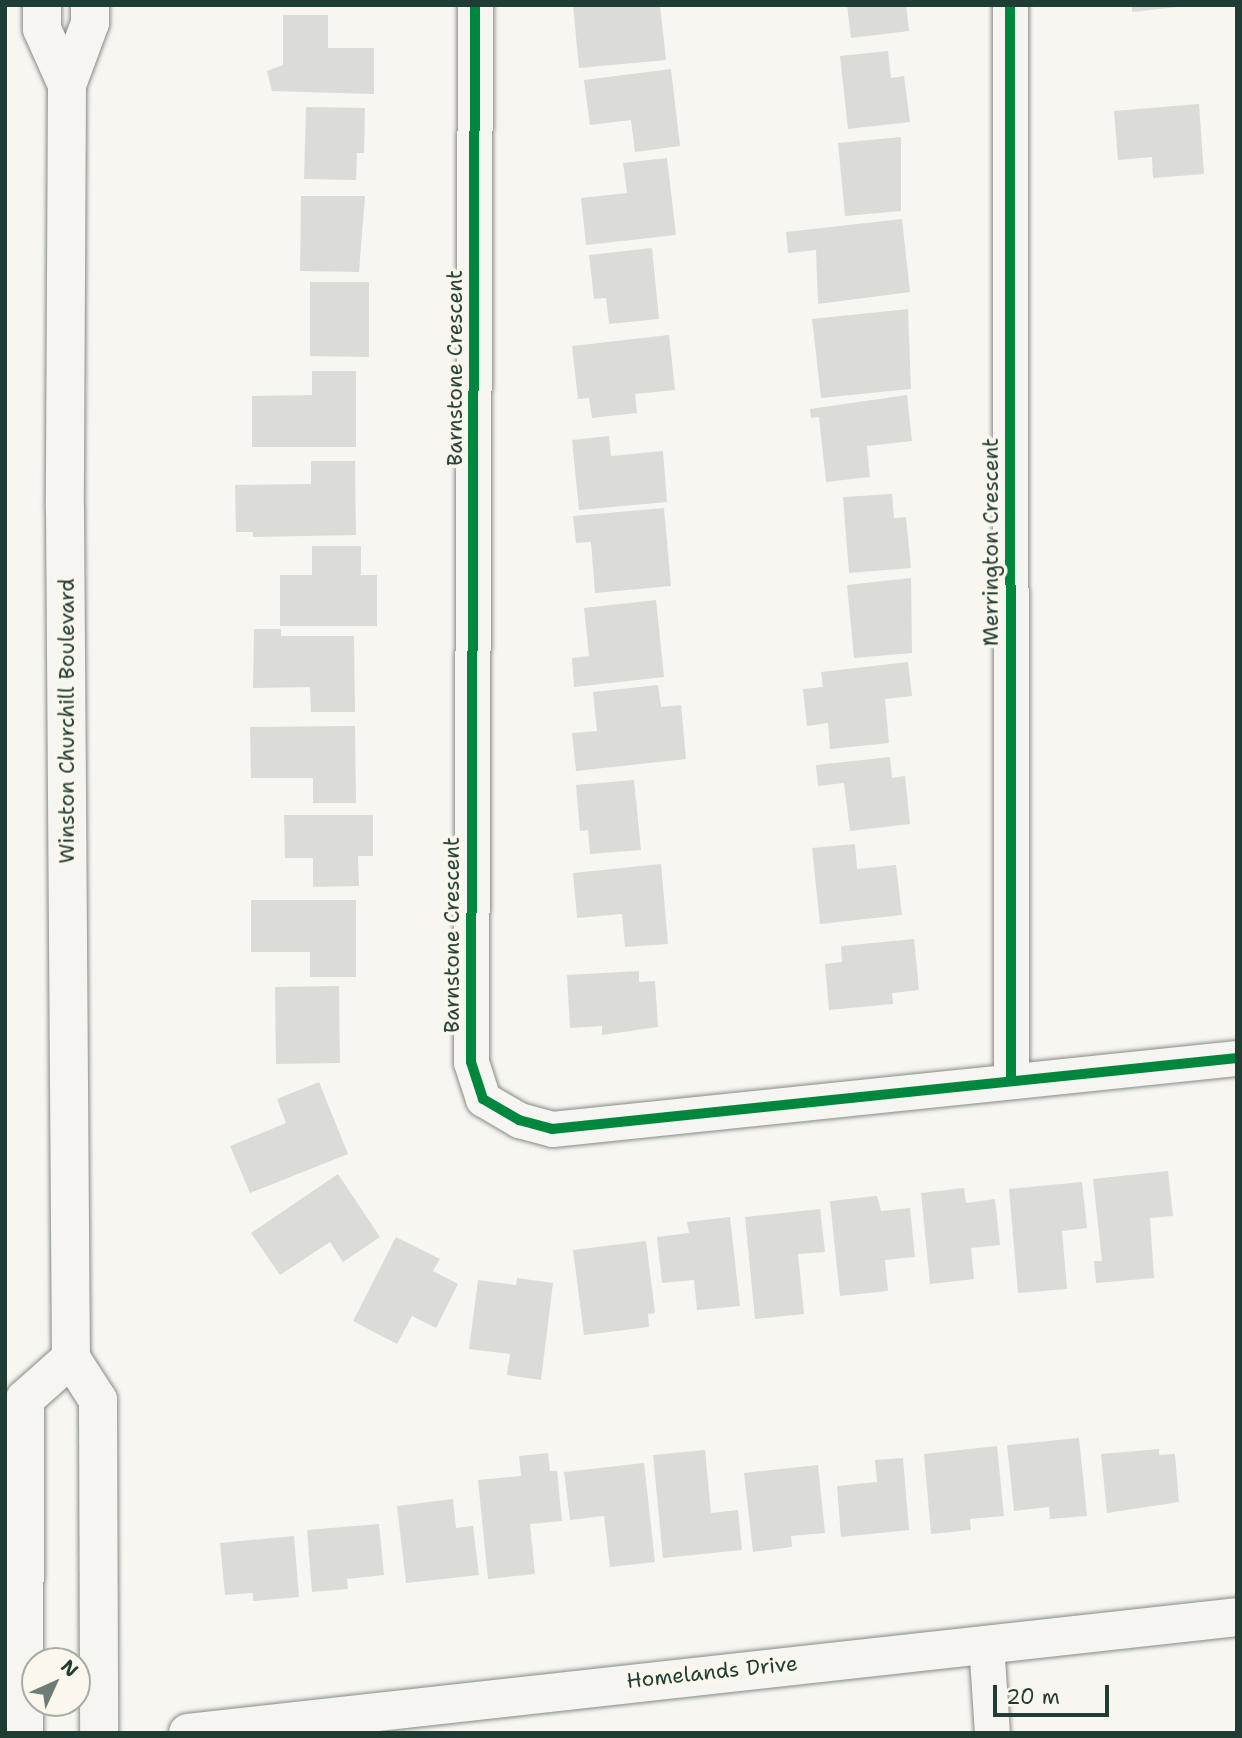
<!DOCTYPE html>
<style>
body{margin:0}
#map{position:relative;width:1242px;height:1738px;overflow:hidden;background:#f8f6f0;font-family:"Shantell Sans",sans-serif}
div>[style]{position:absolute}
.building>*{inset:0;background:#dbdbd7}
.roads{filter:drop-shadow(0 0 2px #868b86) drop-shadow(0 0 2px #868b86)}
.street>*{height:35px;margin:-17.5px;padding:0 17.5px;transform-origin:17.5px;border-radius:17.5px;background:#f6f5f1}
.secondary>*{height:38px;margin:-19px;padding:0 19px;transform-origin:19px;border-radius:19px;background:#f6f5f1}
.cycleway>*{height:10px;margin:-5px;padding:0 5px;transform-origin:5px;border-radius:5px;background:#00873e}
span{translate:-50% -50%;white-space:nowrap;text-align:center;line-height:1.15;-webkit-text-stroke:7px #fbf7ec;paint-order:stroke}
.street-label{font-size:21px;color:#1f3d34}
.frame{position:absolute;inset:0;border:7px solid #1f3d34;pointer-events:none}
.north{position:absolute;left:21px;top:1647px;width:70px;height:70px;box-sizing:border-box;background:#fbf7ec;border:2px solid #a3ada2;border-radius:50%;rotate:45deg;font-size:19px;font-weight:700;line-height:28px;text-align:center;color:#1f3d34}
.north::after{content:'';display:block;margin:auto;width:24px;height:32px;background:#6b7e76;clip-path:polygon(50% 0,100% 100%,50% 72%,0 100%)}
.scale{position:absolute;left:993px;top:1685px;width:116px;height:32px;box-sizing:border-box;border:4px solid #1f3d34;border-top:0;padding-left:9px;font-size:21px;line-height:24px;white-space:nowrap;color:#1f3d34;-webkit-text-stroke:5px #fbf7ec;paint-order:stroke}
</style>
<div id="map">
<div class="building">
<i style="clip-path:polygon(573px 5px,660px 5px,666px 60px,579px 68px)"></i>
<i style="clip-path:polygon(847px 5px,906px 5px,909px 31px,851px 38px)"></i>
<i style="clip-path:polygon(1132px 5px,1178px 5px,1178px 7px,1132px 12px)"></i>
<i style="clip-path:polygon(283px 15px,328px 15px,328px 48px,374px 48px,374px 94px,272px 91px,267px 71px,283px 65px)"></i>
<i style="clip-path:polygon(888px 51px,891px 78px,904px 76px,910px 122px,848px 129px,840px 56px)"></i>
<i style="clip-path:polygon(671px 69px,680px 146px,635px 152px,631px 120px,590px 125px,584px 80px)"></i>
<i style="clip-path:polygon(1199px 104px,1204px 174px,1153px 178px,1152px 157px,1118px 160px,1114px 111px)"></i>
<i style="clip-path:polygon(306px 107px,365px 108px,364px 153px,357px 153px,356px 180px,304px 179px)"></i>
<i style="clip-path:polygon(901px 137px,901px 211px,845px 216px,838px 143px)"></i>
<i style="clip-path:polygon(667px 158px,676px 235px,586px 245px,581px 198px,627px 193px,623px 163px)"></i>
<i style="clip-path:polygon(301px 196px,365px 196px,359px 272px,300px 271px)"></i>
<i style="clip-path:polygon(902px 219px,910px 292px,818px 304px,816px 250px,788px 253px,786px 232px)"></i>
<i style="clip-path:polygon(652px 248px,659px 319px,609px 324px,606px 298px,594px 299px,589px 255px)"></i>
<i style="clip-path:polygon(310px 282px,369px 282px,369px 357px,310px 356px)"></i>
<i style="clip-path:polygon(908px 309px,911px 389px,821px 398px,812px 319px)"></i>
<i style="clip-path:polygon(669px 335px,675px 390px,635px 394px,637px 413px,592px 418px,589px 398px,578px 399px,572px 346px)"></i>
<i style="clip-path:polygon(312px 371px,356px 371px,356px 447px,252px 447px,252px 396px,312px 395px)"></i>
<i style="clip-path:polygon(907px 395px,912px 441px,867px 446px,870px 477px,826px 482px,819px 417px,811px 418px,810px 409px)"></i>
<i style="clip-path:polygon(609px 436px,611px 456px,663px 451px,667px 502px,579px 510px,572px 440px)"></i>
<i style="clip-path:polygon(311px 461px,355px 461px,356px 535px,253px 537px,253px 532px,236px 532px,235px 485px,311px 484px)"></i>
<i style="clip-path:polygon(892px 494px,894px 518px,906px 517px,911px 568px,849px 573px,843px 497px)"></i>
<i style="clip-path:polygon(664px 508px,671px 586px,595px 593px,591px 542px,576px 543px,573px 516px)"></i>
<i style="clip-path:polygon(312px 546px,361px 546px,361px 575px,377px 575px,377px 626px,280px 626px,280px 575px,312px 575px)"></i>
<i style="clip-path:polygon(911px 578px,912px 653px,854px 658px,847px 585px)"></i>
<i style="clip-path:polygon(656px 600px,664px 677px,574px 687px,572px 658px,589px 656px,584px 608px)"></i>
<i style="clip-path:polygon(254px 629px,281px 629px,281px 636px,354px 636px,355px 712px,311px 712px,310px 687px,253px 688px)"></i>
<i style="clip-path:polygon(908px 662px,912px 696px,885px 699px,889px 743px,830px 749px,828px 723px,807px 726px,803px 689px,823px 687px,821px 672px)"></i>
<i style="clip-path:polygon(658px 685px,661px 707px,681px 705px,686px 759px,576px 771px,572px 733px,597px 731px,593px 692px)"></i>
<i style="clip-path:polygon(355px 726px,356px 803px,313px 803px,313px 778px,251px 778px,250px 727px)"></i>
<i style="clip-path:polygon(890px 757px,892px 778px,905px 776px,910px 824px,850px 831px,844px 783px,818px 786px,816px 765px)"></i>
<i style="clip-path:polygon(634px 780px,641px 850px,590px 854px,588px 830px,580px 831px,576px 785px)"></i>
<i style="clip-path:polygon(284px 815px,373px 815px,373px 856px,358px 856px,359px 886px,313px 887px,313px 858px,285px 858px)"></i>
<i style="clip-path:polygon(855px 844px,857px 869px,896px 865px,902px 915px,820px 924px,812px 848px)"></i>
<i style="clip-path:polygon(661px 864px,668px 944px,625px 947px,622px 914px,577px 918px,573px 873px)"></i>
<i style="clip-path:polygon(251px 900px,356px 900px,356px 977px,310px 977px,310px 952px,251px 952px)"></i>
<i style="clip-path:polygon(914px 939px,919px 990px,892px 993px,893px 1004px,829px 1010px,825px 964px,842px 962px,841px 946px)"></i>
<i style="clip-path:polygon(639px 971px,639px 982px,655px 981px,658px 1027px,602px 1035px,602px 1026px,570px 1028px,567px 975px)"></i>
<i style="clip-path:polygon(339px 986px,340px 1063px,276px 1064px,275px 987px)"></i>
<i style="clip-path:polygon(319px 1082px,348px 1154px,250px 1193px,230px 1146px,286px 1123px,277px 1099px)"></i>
<i style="clip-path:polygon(1168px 1171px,1173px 1216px,1150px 1218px,1154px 1278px,1096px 1283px,1094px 1261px,1102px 1261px,1093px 1179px)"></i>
<i style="clip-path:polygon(338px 1174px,380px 1237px,343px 1262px,330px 1242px,280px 1275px,251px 1233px)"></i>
<i style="clip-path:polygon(1082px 1182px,1087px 1228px,1062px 1231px,1067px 1289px,1018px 1293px,1009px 1189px)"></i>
<i style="clip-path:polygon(964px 1188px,966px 1203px,995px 1199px,1000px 1245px,971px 1248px,974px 1279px,930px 1284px,921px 1193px)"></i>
<i style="clip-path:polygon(877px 1196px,881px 1211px,910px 1208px,915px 1257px,885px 1260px,888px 1291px,840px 1296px,830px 1201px)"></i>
<i style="clip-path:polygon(820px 1209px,825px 1252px,798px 1254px,804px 1314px,755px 1319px,745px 1217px)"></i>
<i style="clip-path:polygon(730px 1217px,740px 1306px,697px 1310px,694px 1280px,662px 1283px,657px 1237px,689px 1233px,687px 1222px)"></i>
<i style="clip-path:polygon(396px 1237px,440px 1259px,433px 1271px,458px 1284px,436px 1328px,412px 1316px,397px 1344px,353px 1321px)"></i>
<i style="clip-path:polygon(646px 1241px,655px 1313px,648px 1314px,649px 1327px,584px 1335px,573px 1250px)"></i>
<i style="clip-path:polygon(517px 1278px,553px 1283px,541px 1380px,507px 1375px,510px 1354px,469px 1349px,478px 1280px,516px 1285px)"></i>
<i style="clip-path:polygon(1079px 1438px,1087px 1516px,1050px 1519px,1049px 1507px,1014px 1511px,1007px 1445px)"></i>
<i style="clip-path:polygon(997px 1446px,1004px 1516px,970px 1519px,971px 1530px,931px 1534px,924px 1454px)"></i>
<i style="clip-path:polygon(1159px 1449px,1159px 1455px,1175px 1454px,1179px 1502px,1107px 1513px,1101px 1454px)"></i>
<i style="clip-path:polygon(705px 1450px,711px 1513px,738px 1510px,742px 1550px,663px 1558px,653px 1455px)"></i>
<i style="clip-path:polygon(548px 1453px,550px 1471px,557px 1471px,562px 1521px,530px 1524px,535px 1574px,488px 1579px,478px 1480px,521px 1476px,519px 1456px)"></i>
<i style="clip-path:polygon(903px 1458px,909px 1530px,841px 1537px,837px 1486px,877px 1482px,875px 1460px)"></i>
<i style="clip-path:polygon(644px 1463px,655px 1562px,610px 1567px,604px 1516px,570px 1520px,564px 1472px)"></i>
<i style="clip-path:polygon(818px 1465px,825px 1533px,791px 1536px,792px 1547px,753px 1552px,744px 1473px)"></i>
<i style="clip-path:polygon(453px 1499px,456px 1528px,473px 1526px,479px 1575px,406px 1583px,397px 1506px)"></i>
<i style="clip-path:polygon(379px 1524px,384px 1575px,347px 1579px,348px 1589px,312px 1592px,307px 1530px)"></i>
<i style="clip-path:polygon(294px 1536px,299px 1597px,253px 1601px,253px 1593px,225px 1595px,220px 1543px)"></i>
</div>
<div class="roads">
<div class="street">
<i style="left:475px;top:5px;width:1057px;rotate:90.22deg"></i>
<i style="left:471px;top:1062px;width:39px;rotate:72deg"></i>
<i style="left:483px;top:1099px;width:42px;rotate:30.3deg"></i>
<i style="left:519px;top:1120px;width:34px;rotate:15deg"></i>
<i style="left:552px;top:1129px;width:689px;rotate:-5.92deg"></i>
<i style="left:1010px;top:5px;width:1074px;rotate:89.95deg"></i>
<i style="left:986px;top:1643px;width:90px;rotate:86.2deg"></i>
</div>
<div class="secondary">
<i style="left:42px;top:5px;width:24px;rotate:90deg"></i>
<i style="left:42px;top:29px;width:61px;rotate:65.9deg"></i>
<i style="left:90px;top:5px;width:18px;rotate:90deg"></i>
<i style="left:90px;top:23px;width:66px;rotate:110.4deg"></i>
<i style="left:67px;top:85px;width:424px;rotate:90.3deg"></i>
<i style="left:65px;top:509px;width:849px;rotate:89.6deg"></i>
<i style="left:71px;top:1358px;width:50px;rotate:57.3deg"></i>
<i style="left:98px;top:1400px;width:333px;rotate:89.8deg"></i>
<i style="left:24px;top:1733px;width:334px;rotate:-89.8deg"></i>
<i style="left:25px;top:1399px;width:62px;rotate:-41.7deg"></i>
<i style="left:188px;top:1733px;width:1055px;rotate:-6.31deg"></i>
</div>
</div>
<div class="cycleway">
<i style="left:475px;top:5px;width:1057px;rotate:90.22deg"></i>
<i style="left:471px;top:1062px;width:39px;rotate:72deg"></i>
<i style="left:483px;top:1099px;width:42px;rotate:30.3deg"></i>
<i style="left:519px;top:1120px;width:34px;rotate:15deg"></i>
<i style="left:552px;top:1129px;width:689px;rotate:-5.92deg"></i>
<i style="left:1010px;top:5px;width:1074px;rotate:89.95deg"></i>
</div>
<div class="street-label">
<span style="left:455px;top:368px;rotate:-90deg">Barnstone Crescent</span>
<span style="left:991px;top:542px;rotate:-90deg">Merrington Crescent</span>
<span style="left:67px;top:721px;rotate:-90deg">Winston Churchill Boulevard</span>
<span style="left:452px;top:935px;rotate:-90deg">Barnstone Crescent</span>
<span style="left:712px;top:1672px;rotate:-6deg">Homelands Drive</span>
</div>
<div class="frame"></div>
<div class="north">N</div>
<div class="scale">20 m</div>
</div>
